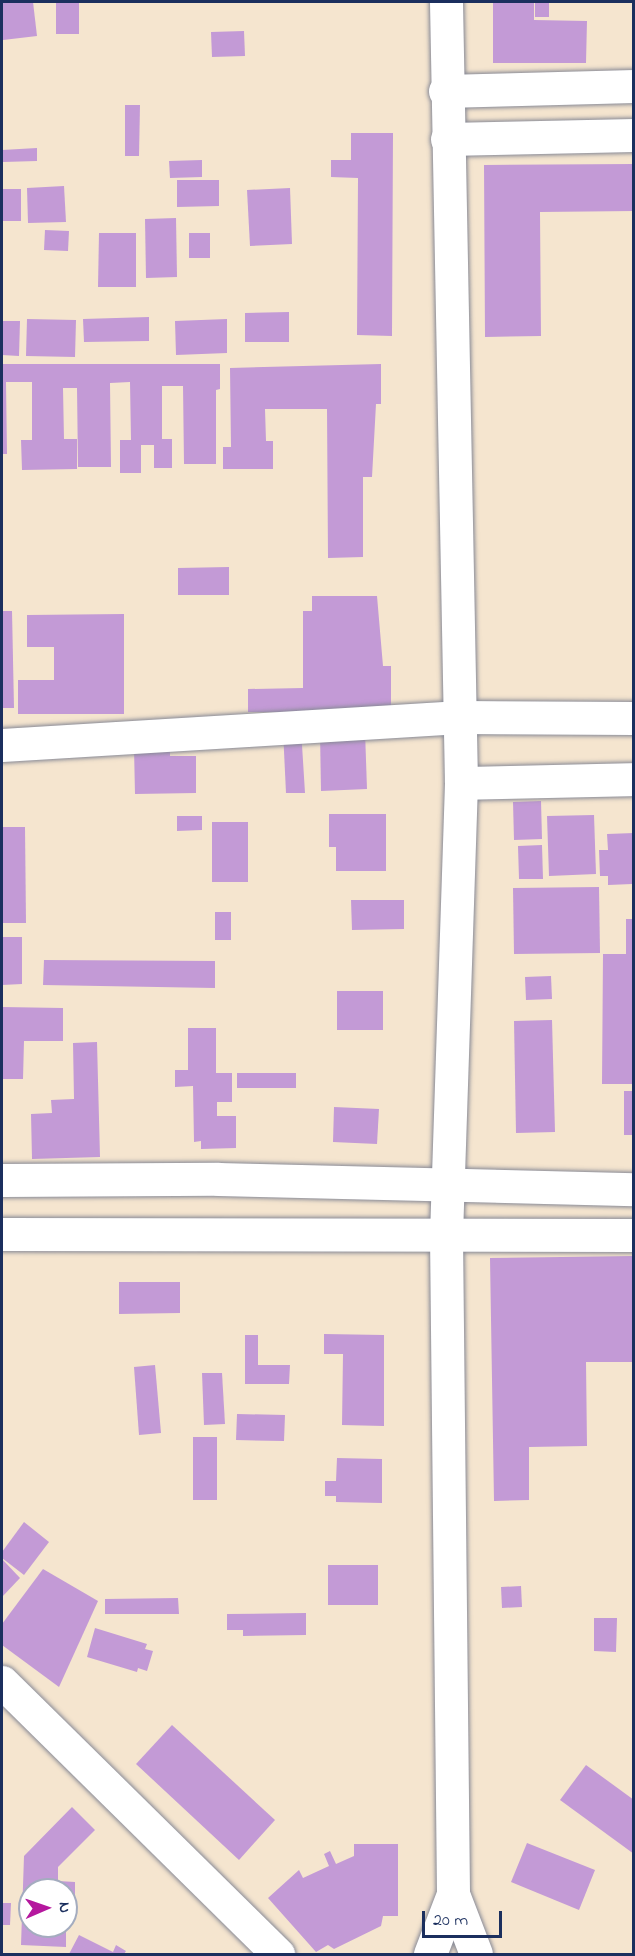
<!DOCTYPE html>
<style>
body{margin:0}
#map{position:relative;width:635px;height:1956px;overflow:hidden;background:#f5e5cf;font-family:"Indie Flower",sans-serif}
div>[style]{position:absolute}
.building>*{inset:0;background:#c39ad6}
.roads{filter:drop-shadow(0 0 2px #888a96) drop-shadow(0 0 2px #888a96)}
.minor>*{height:33px;margin:-16.5px;padding:0 16.5px;transform-origin:16.5px;border-radius:16.5px;background:#fff}
span{translate:-50% -50%;white-space:nowrap;text-align:center;line-height:1.15;-webkit-text-stroke:5px #fff;paint-order:stroke}
.frame{position:absolute;inset:0;border:3px solid #1b2f5e;pointer-events:none}
.north{position:absolute;left:18px;top:1878px;width:60px;height:60px;box-sizing:border-box;background:#fff;border:2px solid #a4acbf;border-radius:50%;rotate:88deg;font-size:16px;font-weight:700;line-height:24px;text-align:center;color:#1b2f5e}
.north::after{content:'';display:block;margin:auto;width:21px;height:27px;background:#b5179e;clip-path:polygon(50% 0,100% 100%,50% 72%,0 100%)}
.scale{position:absolute;left:422px;top:1911px;width:80px;height:27px;box-sizing:border-box;border:3px solid #1b2f5e;border-top:0;padding-left:8px;font-size:18px;line-height:21px;white-space:nowrap;color:#1b2f5e;-webkit-text-stroke:4px #fff;paint-order:stroke}
</style>
<div id="map">
<div class="building">
<i style="clip-path:polygon(2px 2px,33px 2px,37px 36px,3px 40px)"></i>
<i style="clip-path:polygon(56px 2px,79px 2px,79px 34px,56px 34px)"></i>
<i style="clip-path:polygon(493px 2px,534px 2px,534px 20px,587px 21px,586px 63px,493px 63px)"></i>
<i style="clip-path:polygon(535px 2px,549px 2px,549px 17px,535px 17px)"></i>
<i style="clip-path:polygon(244px 31px,245px 56px,212px 57px,211px 32px)"></i>
<i style="clip-path:polygon(125px 105px,140px 105px,139px 156px,125px 156px)"></i>
<i style="clip-path:polygon(351px 133px,393px 133px,392px 336px,357px 335px,358px 178px,331px 177px,331px 160px,351px 160px)"></i>
<i style="clip-path:polygon(37px 148px,37px 161px,3px 162px,2px 150px)"></i>
<i style="clip-path:polygon(202px 160px,202px 177px,170px 178px,169px 161px)"></i>
<i style="clip-path:polygon(634px 164px,634px 211px,540px 212px,541px 336px,485px 337px,484px 165px)"></i>
<i style="clip-path:polygon(177px 180px,219px 180px,219px 206px,177px 207px)"></i>
<i style="clip-path:polygon(64px 186px,66px 222px,28px 223px,27px 188px)"></i>
<i style="clip-path:polygon(290px 188px,292px 244px,250px 246px,247px 190px)"></i>
<i style="clip-path:polygon(2px 189px,21px 189px,21px 221px,2px 221px)"></i>
<i style="clip-path:polygon(176px 218px,177px 277px,146px 278px,145px 219px)"></i>
<i style="clip-path:polygon(45px 230px,69px 231px,68px 251px,44px 250px)"></i>
<i style="clip-path:polygon(99px 233px,136px 233px,136px 287px,98px 287px)"></i>
<i style="clip-path:polygon(189px 233px,210px 233px,210px 258px,189px 258px)"></i>
<i style="clip-path:polygon(289px 312px,289px 342px,245px 342px,245px 313px)"></i>
<i style="clip-path:polygon(149px 317px,149px 341px,84px 342px,83px 319px)"></i>
<i style="clip-path:polygon(27px 319px,76px 320px,75px 357px,26px 356px)"></i>
<i style="clip-path:polygon(227px 319px,227px 353px,176px 355px,175px 321px)"></i>
<i style="clip-path:polygon(2px 321px,20px 321px,19px 356px,2px 355px)"></i>
<i style="clip-path:polygon(2px 364px,220px 364px,220px 389px,216px 390px,216px 464px,184px 464px,183px 386px,162px 386px,162px 439px,172px 439px,172px 468px,154px 468px,154px 445px,141px 445px,141px 473px,120px 473px,120px 440px,131px 440px,130px 382px,110px 383px,111px 467px,78px 467px,77px 388px,63px 388px,64px 439px,77px 439px,77px 469px,22px 470px,21px 440px,32px 440px,32px 382px,6px 382px,7px 454px,2px 454px)"></i>
<i style="clip-path:polygon(381px 364px,381px 404px,376px 404px,372px 477px,363px 477px,363px 557px,328px 558px,327px 409px,265px 409px,266px 441px,273px 441px,273px 469px,223px 469px,223px 447px,231px 447px,230px 368px)"></i>
<i style="clip-path:polygon(229px 567px,229px 595px,178px 595px,178px 568px)"></i>
<i style="clip-path:polygon(312px 596px,377px 596px,383px 666px,391px 666px,391px 712px,248px 712px,248px 689px,303px 688px,303px 611px,312px 611px)"></i>
<i style="clip-path:polygon(2px 611px,12px 611px,14px 708px,2px 708px)"></i>
<i style="clip-path:polygon(124px 614px,124px 714px,18px 714px,18px 680px,54px 680px,54px 647px,27px 647px,27px 615px)"></i>
<i style="clip-path:polygon(301px 729px,305px 793px,286px 793px,283px 730px)"></i>
<i style="clip-path:polygon(365px 731px,367px 789px,321px 791px,320px 732px)"></i>
<i style="clip-path:polygon(134px 748px,170px 748px,170px 756px,196px 756px,196px 793px,135px 794px)"></i>
<i style="clip-path:polygon(541px 801px,542px 839px,514px 840px,513px 802px)"></i>
<i style="clip-path:polygon(329px 814px,386px 814px,386px 871px,336px 871px,336px 847px,329px 847px)"></i>
<i style="clip-path:polygon(594px 815px,596px 874px,549px 876px,547px 816px)"></i>
<i style="clip-path:polygon(177px 816px,202px 816px,202px 830px,177px 831px)"></i>
<i style="clip-path:polygon(212px 822px,248px 822px,248px 882px,212px 882px)"></i>
<i style="clip-path:polygon(2px 827px,25px 827px,26px 923px,2px 923px)"></i>
<i style="clip-path:polygon(634px 833px,632px 884px,608px 885px,608px 876px,600px 876px,599px 850px,608px 850px,607px 834px)"></i>
<i style="clip-path:polygon(542px 845px,543px 879px,519px 879px,518px 846px)"></i>
<i style="clip-path:polygon(599px 887px,600px 953px,514px 954px,513px 888px)"></i>
<i style="clip-path:polygon(351px 900px,404px 900px,404px 929px,352px 930px)"></i>
<i style="clip-path:polygon(215px 912px,231px 912px,231px 940px,215px 940px)"></i>
<i style="clip-path:polygon(626px 919px,634px 919px,634px 1084px,602px 1084px,603px 954px,626px 954px)"></i>
<i style="clip-path:polygon(2px 937px,22px 937px,22px 984px,2px 985px)"></i>
<i style="clip-path:polygon(44px 960px,215px 961px,215px 988px,43px 985px)"></i>
<i style="clip-path:polygon(551px 976px,552px 999px,526px 1000px,525px 977px)"></i>
<i style="clip-path:polygon(337px 991px,383px 991px,383px 1030px,337px 1030px)"></i>
<i style="clip-path:polygon(2px 1007px,63px 1008px,63px 1041px,24px 1041px,23px 1079px,2px 1079px)"></i>
<i style="clip-path:polygon(552px 1020px,555px 1132px,516px 1133px,514px 1021px)"></i>
<i style="clip-path:polygon(188px 1028px,216px 1028px,216px 1073px,232px 1073px,232px 1102px,217px 1102px,217px 1116px,236px 1116px,236px 1148px,201px 1149px,201px 1141px,194px 1142px,193px 1086px,175px 1087px,175px 1070px,188px 1070px)"></i>
<i style="clip-path:polygon(97px 1042px,100px 1157px,32px 1159px,31px 1114px,52px 1113px,51px 1100px,74px 1099px,73px 1043px)"></i>
<i style="clip-path:polygon(237px 1073px,296px 1073px,296px 1088px,237px 1088px)"></i>
<i style="clip-path:polygon(624px 1091px,634px 1091px,634px 1135px,624px 1135px)"></i>
<i style="clip-path:polygon(334px 1107px,379px 1109px,377px 1144px,333px 1142px)"></i>
<i style="clip-path:polygon(634px 1256px,634px 1362px,586px 1362px,587px 1446px,529px 1447px,529px 1500px,494px 1501px,490px 1258px)"></i>
<i style="clip-path:polygon(119px 1282px,180px 1282px,180px 1313px,119px 1314px)"></i>
<i style="clip-path:polygon(324px 1334px,384px 1335px,384px 1426px,342px 1425px,343px 1354px,324px 1354px)"></i>
<i style="clip-path:polygon(245px 1335px,258px 1335px,258px 1365px,290px 1365px,289px 1384px,245px 1384px)"></i>
<i style="clip-path:polygon(155px 1365px,161px 1433px,139px 1435px,134px 1367px)"></i>
<i style="clip-path:polygon(202px 1373px,222px 1373px,225px 1424px,204px 1425px)"></i>
<i style="clip-path:polygon(237px 1414px,285px 1415px,284px 1441px,236px 1440px)"></i>
<i style="clip-path:polygon(193px 1437px,217px 1437px,217px 1500px,193px 1500px)"></i>
<i style="clip-path:polygon(337px 1458px,382px 1459px,382px 1503px,336px 1502px,336px 1496px,325px 1496px,325px 1481px,336px 1481px)"></i>
<i style="clip-path:polygon(24px 1522px,49px 1542px,24px 1575px,2px 1558px,2px 1552px)"></i>
<i style="clip-path:polygon(2px 1559px,20px 1578px,2px 1597px)"></i>
<i style="clip-path:polygon(328px 1565px,378px 1565px,378px 1605px,328px 1605px)"></i>
<i style="clip-path:polygon(43px 1569px,98px 1601px,59px 1687px,2px 1645px,2px 1624px)"></i>
<i style="clip-path:polygon(521px 1586px,522px 1607px,502px 1608px,501px 1587px)"></i>
<i style="clip-path:polygon(178px 1598px,179px 1614px,105px 1614px,105px 1599px)"></i>
<i style="clip-path:polygon(306px 1613px,306px 1635px,243px 1636px,243px 1630px,227px 1630px,227px 1614px)"></i>
<i style="clip-path:polygon(594px 1618px,617px 1618px,616px 1652px,594px 1651px)"></i>
<i style="clip-path:polygon(95px 1628px,147px 1644px,145px 1649px,153px 1651px,147px 1671px,138px 1668px,137px 1672px,87px 1657px)"></i>
<i style="clip-path:polygon(172px 1725px,275px 1820px,239px 1860px,136px 1764px)"></i>
<i style="clip-path:polygon(586px 1765px,634px 1800px,634px 1854px,560px 1800px)"></i>
<i style="clip-path:polygon(72px 1807px,95px 1830px,58px 1867px,58px 1881px,75px 1882px,75px 1910px,66px 1910px,66px 1890px,30px 1890px,30px 1926px,52px 1926px,52px 1930px,66px 1931px,66px 1947px,21px 1945px,24px 1856px)"></i>
<i style="clip-path:polygon(527px 1843px,595px 1870px,579px 1910px,511px 1882px)"></i>
<i style="clip-path:polygon(354px 1844px,398px 1844px,398px 1916px,383px 1916px,381px 1926px,334px 1949px,328px 1945px,316px 1952px,268px 1898px,299px 1870px,303px 1878px,329px 1866px,324px 1854px,330px 1851px,336px 1864px,354px 1856px)"></i>
<i style="clip-path:polygon(2px 1903px,11px 1903px,10px 1925px,2px 1925px)"></i>
<i style="clip-path:polygon(79px 1935px,113px 1952px,116px 1945px,126px 1951px,124px 1954px,69px 1954px)"></i>
</div>
<div class="roads">
<div class="minor">
<i style="left:446px;top:2px;width:781px;rotate:88.9deg"></i>
<i style="left:461px;top:783px;width:452px;rotate:91.9deg"></i>
<i style="left:446px;top:1235px;width:659px;rotate:89.39deg"></i>
<i style="left:453px;top:1894px;width:64px;rotate:69deg"></i>
<i style="left:445px;top:91px;width:189px;rotate:-1.5deg"></i>
<i style="left:447px;top:139px;width:187px;rotate:-1.2deg"></i>
<i style="left:2px;top:745px;width:459px;rotate:-3.5deg"></i>
<i style="left:460px;top:717px;width:174px;rotate:0.3deg"></i>
<i style="left:461px;top:783px;width:173px;rotate:-1.3deg"></i>
<i style="left:2px;top:1180px;width:216px;rotate:-0.3deg"></i>
<i style="left:218px;top:1179px;width:416px;rotate:1.4deg"></i>
<i style="left:2px;top:1234px;width:632px;rotate:0.09deg"></i>
<i style="left:2px;top:1682px;width:388px;rotate:44.6deg"></i>
<i style="left:430px;top:1954px;width:64px;rotate:-69deg"></i>
</div>
</div>
<div class="frame"></div>
<div class="north">N</div>
<div class="scale">20 m</div>
</div>
